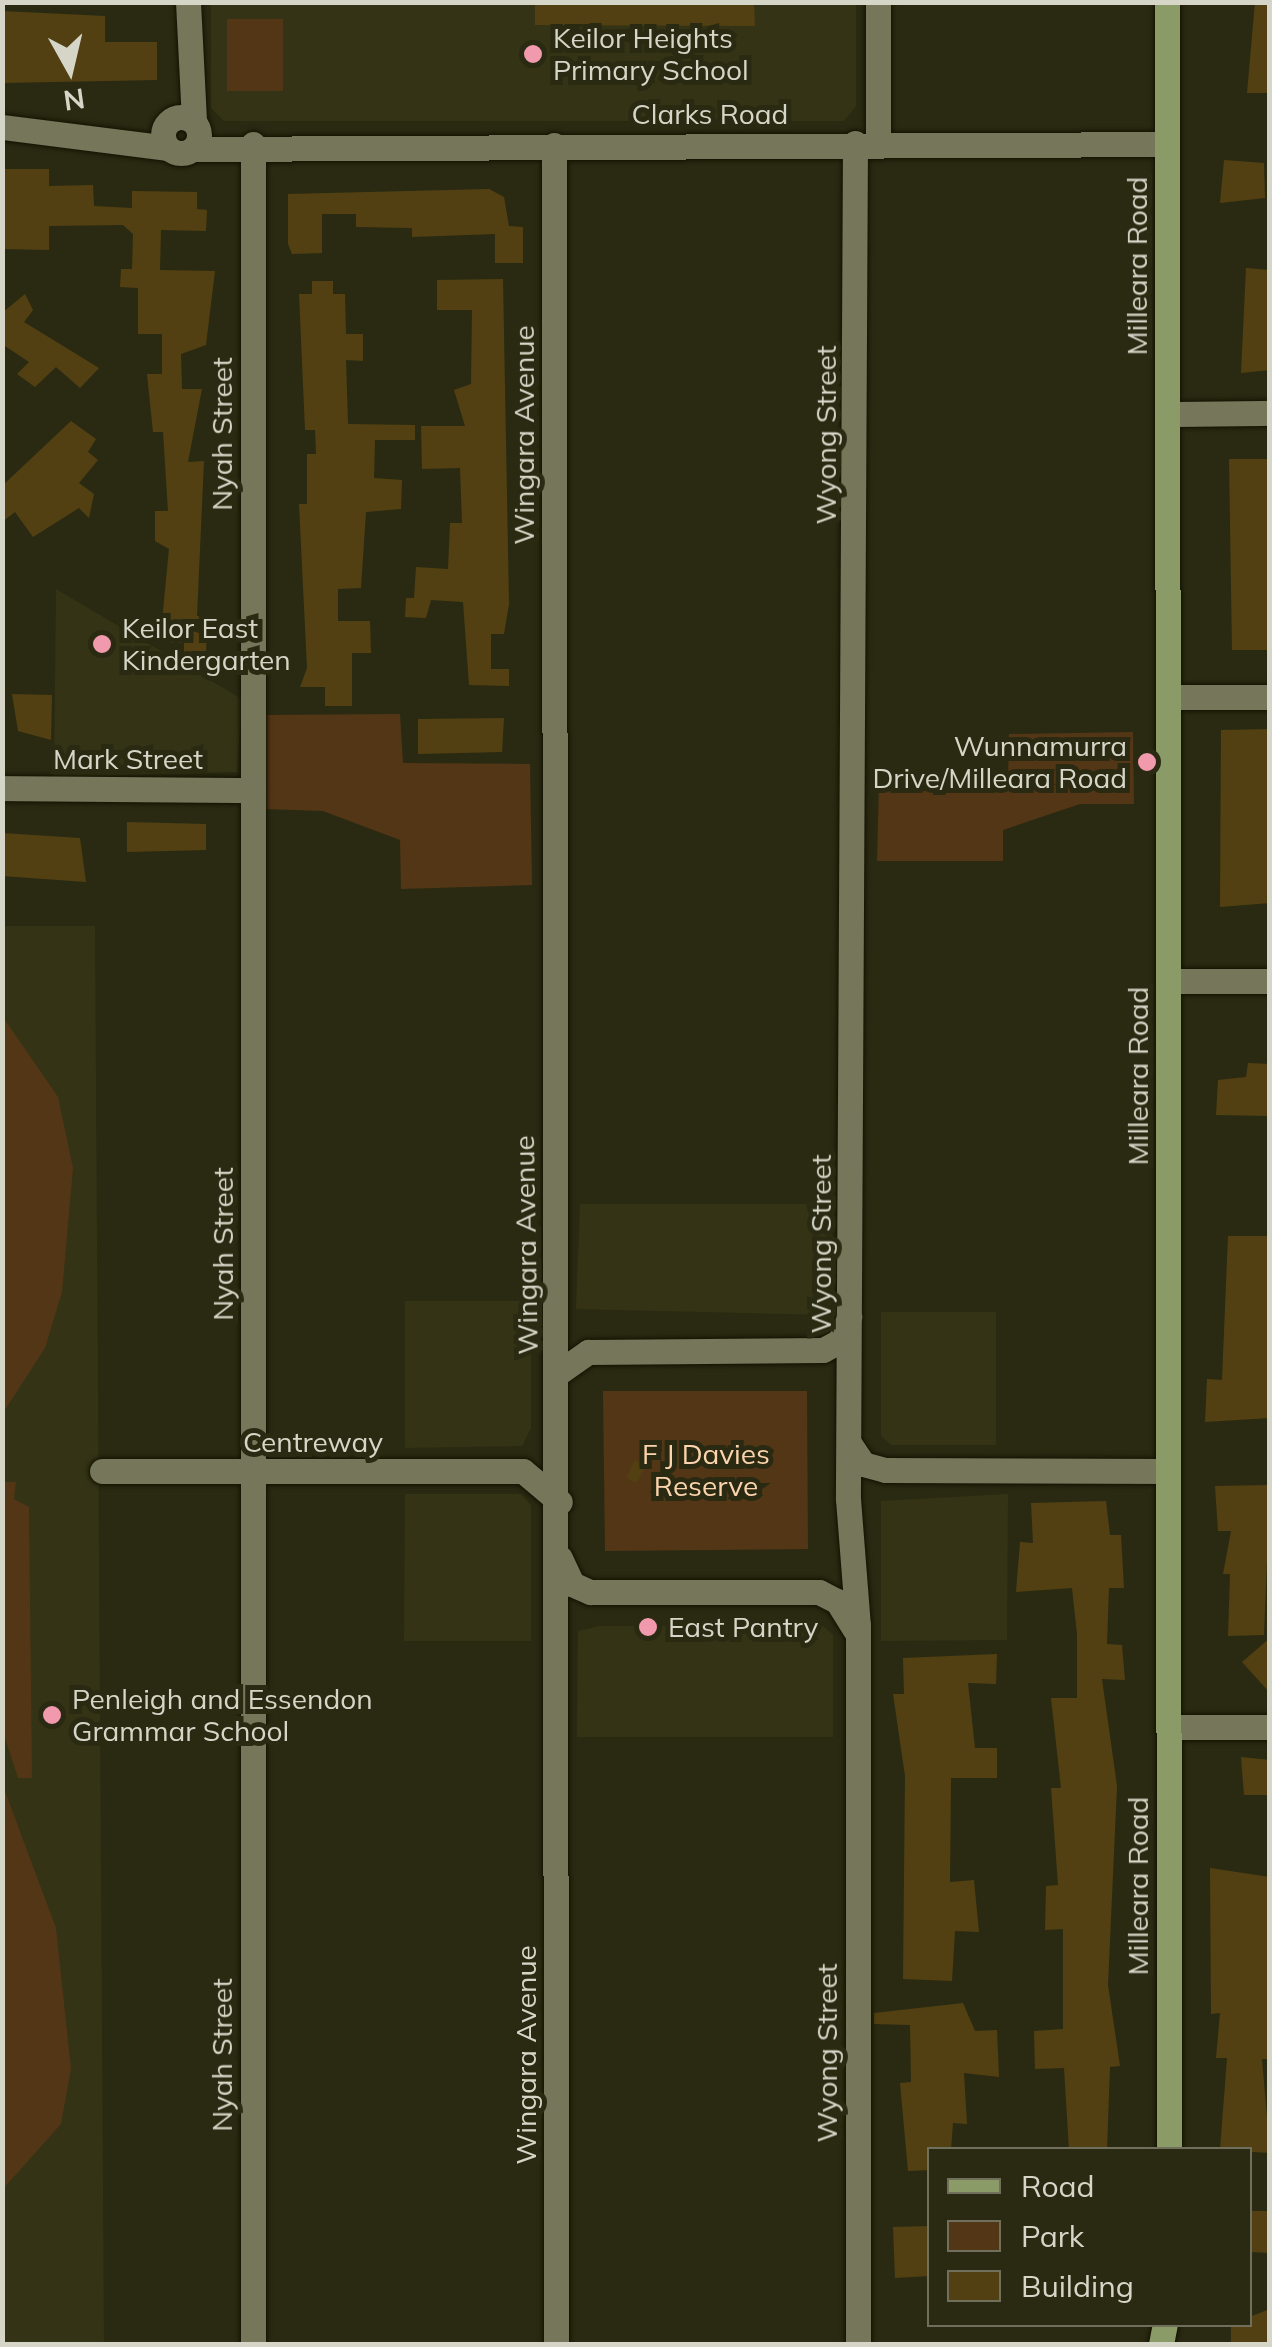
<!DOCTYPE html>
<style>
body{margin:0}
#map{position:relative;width:1272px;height:2347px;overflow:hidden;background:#2a2a12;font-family:Mulish,sans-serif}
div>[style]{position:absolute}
.built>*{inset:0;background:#343315}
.green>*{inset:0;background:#533616}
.building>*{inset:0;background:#524012}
.roads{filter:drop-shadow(0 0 2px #131200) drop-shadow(0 0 2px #131200)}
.minor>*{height:25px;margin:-12.5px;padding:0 12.5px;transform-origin:12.5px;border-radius:12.5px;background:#76765b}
.minor>.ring{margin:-12.5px;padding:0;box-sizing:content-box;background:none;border:25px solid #76765b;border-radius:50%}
.major>*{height:25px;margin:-12.5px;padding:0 12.5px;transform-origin:12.5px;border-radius:12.5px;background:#8a9b68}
.dots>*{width:28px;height:28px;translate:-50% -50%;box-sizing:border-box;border:5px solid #2a2a12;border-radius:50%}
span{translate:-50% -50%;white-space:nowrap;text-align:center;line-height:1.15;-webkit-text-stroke:10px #2a2a12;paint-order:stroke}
.poi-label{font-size:28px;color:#d6d6c8}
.left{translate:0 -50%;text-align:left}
.right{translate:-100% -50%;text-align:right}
.street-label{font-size:28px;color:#d6d6c8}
.park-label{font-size:28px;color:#fbd3ac}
.frame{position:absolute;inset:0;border:5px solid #d6d6c8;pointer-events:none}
.legend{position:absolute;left:927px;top:2147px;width:325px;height:180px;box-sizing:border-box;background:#2a2a12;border:2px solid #6f6f5b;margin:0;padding:12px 18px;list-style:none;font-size:30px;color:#d6d6c8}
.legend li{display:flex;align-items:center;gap:20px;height:50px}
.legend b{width:50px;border:2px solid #6f6f5b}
.north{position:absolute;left:20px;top:20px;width:100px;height:100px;-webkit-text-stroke:8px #2a2a12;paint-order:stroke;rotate:172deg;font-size:28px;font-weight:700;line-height:40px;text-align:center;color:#d6d6c8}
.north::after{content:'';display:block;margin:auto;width:35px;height:45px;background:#d6d6c8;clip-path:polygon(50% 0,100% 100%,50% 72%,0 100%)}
</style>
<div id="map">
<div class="built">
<i style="clip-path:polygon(211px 3px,856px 3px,856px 106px,844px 121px,224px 121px,211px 108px)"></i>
<i style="clip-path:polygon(56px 589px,242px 699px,237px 772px,54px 777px)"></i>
<i style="clip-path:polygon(2px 926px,95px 926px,104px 2344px,3px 2344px)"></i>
<i style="clip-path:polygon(580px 1204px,832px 1204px,832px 1305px,823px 1315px,576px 1309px)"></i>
<i style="clip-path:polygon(405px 1301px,531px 1301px,531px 1428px,522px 1446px,405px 1448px)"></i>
<i style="clip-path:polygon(881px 1312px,996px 1312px,996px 1445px,891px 1445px,881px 1436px)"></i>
<i style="clip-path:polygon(405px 1494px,521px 1494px,531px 1505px,531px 1641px,404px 1641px)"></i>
<i style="clip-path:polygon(1008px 1494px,1007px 1640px,881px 1641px,881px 1501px)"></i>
<i style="clip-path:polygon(599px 1626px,823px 1626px,833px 1635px,833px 1737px,577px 1737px,578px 1631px)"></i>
</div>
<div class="green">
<i style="clip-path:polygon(227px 19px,283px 19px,283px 91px,227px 91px)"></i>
<i style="clip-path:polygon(400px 714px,403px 763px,530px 764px,532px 885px,401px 889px,400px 840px,323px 811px,265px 809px,264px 715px)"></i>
<i style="clip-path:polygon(1133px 732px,1134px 804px,1080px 804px,1003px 830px,1003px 861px,877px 861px,879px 782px,1008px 781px,1009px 734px)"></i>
<i style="clip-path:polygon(3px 1017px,58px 1097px,73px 1168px,62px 1292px,45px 1348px,3px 1413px)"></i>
<i style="clip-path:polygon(603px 1391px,807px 1391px,808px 1549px,605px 1551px)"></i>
<i style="clip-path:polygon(3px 1482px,16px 1482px,14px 1499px,29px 1507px,32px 1778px,18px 1778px,3px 1732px)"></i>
<i style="clip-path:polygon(3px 1786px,56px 1928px,71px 2069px,61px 2124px,3px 2189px)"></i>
</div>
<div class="building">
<i style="clip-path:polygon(535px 2px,754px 2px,755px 26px,535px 25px)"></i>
<i style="clip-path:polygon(1255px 2px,1270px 2px,1270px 93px,1247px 93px)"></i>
<i style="clip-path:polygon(2px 11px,105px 16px,105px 42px,157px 42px,157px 80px,2px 83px)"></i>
<i style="clip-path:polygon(1224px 160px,1264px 163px,1265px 198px,1220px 203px)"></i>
<i style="clip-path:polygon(4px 169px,49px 169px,49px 186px,93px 185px,94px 206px,132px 208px,132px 191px,197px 192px,197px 209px,207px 210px,206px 231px,161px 230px,160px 270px,215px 271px,206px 345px,181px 354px,182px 389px,202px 389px,188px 462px,204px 461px,197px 616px,207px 616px,206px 658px,184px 658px,184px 643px,160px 642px,169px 549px,155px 541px,155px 511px,168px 511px,163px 432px,153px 432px,147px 374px,162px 374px,162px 334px,138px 334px,138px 288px,120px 287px,121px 269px,132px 269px,133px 234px,123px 225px,49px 226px,49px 250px,3px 249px)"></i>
<i style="clip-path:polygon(489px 189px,504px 197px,509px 226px,523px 227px,523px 263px,495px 263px,495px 234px,412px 237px,412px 228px,356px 227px,356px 214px,322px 214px,322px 253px,292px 254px,288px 244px,288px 194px)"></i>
<i style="clip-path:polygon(1246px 268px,1270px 270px,1270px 370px,1241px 373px)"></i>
<i style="clip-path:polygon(503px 279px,509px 604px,504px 634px,491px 634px,491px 669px,509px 669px,509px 686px,469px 685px,463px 602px,431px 600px,426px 618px,405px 617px,406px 598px,414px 598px,416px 567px,448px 569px,450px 523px,462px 523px,460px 468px,422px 469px,421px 426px,465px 426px,454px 390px,471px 384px,472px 310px,437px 310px,437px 280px)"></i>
<i style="clip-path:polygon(312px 281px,333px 281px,333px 294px,345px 294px,346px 334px,363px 334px,363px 361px,346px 360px,348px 424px,415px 425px,415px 440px,375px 440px,374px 478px,402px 480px,401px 509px,366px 512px,361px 588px,338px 589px,338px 621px,370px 621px,371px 653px,352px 653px,352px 706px,325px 706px,325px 687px,300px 687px,307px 668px,299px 504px,307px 504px,307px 454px,316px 454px,315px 430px,305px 430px,299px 294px,312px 294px)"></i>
<i style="clip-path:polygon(25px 294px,33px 310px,24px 322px,99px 368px,80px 388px,56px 367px,35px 387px,17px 374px,29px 362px,2px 344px,2px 313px)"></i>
<i style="clip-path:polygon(71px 421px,96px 439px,88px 452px,98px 460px,79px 483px,94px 494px,89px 518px,79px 508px,33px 537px,15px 512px,2px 522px,2px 486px)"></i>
<i style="clip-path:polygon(1229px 459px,1270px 459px,1270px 650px,1232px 650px)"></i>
<i style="clip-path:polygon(12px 694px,52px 695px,51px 740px,18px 731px)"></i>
<i style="clip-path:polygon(504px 718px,502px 752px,418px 754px,418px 719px)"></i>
<i style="clip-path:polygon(1270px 729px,1270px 903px,1220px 907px,1221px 730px)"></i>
<i style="clip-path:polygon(127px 822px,206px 824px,206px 850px,127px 852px)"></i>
<i style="clip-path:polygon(2px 833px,80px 838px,86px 882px,2px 876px)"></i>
<i style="clip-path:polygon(1248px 1063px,1270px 1064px,1270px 1116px,1216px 1115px,1218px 1080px,1246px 1077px)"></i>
<i style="clip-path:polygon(1228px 1236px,1270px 1236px,1270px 1418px,1205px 1422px,1207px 1379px,1222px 1380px)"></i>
<i style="clip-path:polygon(635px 1460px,646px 1466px,636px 1483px,626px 1477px)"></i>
<i style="clip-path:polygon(1270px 1485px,1264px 1635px,1228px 1636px,1230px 1574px,1223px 1574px,1231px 1531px,1218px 1531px,1215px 1486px)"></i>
<i style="clip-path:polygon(1106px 1501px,1110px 1535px,1121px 1535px,1124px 1588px,1109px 1588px,1107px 1644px,1122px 1645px,1125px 1680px,1102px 1679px,1117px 1786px,1108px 1985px,1120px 2066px,1110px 2067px,1107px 2150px,1069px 2150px,1064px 2068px,1035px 2069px,1034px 2031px,1063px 2029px,1063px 1929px,1045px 1930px,1046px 1886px,1058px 1885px,1051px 1788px,1061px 1788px,1051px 1698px,1077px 1698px,1077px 1634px,1072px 1588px,1016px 1592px,1020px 1542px,1033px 1543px,1031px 1503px)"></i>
<i style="clip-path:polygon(1270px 1638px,1270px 1693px,1242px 1662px)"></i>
<i style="clip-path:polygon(997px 1654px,996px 1684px,968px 1683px,975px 1748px,997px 1748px,997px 1778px,951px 1778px,950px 1882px,974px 1880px,979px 1932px,955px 1931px,952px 1981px,903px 1979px,905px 1776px,893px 1694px,904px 1694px,903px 1658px)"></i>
<i style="clip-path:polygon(1241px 1757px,1270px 1760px,1270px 1795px,1244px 1795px)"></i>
<i style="clip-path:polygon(1210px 1868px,1270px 1877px,1270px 2059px,1262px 2059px,1270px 2153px,1220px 2150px,1227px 2058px,1216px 2058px,1220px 2013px,1211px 2014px)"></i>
<i style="clip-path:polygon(963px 2003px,975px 2031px,997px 2030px,999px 2077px,964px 2073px,967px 2124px,953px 2123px,951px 2150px,930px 2150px,930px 2170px,908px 2171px,900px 2083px,911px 2082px,910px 2025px,874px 2024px,874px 2013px)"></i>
<i style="clip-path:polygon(1250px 2211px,1270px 2211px,1270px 2253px,1250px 2252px)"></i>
<i style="clip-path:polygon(930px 2226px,930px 2276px,895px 2278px,893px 2227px)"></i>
<i style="clip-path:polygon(1270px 2309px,1270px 2344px,1231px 2344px,1231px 2324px)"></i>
</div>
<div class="roads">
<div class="minor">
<i style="left:188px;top:2px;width:120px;rotate:87.1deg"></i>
<i style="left:878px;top:2px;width:141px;rotate:90deg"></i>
<i class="ring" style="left:163px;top:117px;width:11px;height:11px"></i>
<i style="left:2px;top:127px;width:167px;rotate:7.2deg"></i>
<i style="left:855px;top:143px;width:1356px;rotate:90.3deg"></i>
<i style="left:848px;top:1499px;width:126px;rotate:85.5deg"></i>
<i style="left:858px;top:1625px;width:719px;rotate:90deg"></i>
<i style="left:253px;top:144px;width:2200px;rotate:90deg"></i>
<i style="left:554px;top:145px;width:2199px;rotate:89.95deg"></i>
<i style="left:193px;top:149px;width:974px;rotate:-0.29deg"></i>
<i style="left:1167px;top:414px;width:103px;rotate:-0.6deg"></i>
<i style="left:1168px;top:697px;width:102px"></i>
<i style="left:2px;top:788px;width:251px;rotate:0.5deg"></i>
<i style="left:1168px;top:981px;width:102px"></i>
<i style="left:558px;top:1373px;width:37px;rotate:-35deg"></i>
<i style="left:588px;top:1352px;width:235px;rotate:-0.5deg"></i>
<i style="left:823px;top:1350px;width:19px;rotate:-28deg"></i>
<i style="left:840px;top:1341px;width:26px;rotate:-69deg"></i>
<i style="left:849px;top:1443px;width:25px;rotate:56deg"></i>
<i style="left:863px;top:1464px;width:23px;rotate:15deg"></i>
<i style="left:885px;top:1470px;width:283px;rotate:0.2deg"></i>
<i style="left:102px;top:1471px;width:421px"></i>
<i style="left:523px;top:1471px;width:48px;rotate:40deg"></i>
<i style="left:560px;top:1558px;width:29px;rotate:65deg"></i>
<i style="left:572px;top:1584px;width:20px;rotate:24deg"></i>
<i style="left:590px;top:1592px;width:229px"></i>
<i style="left:819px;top:1592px;width:20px;rotate:27deg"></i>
<i style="left:837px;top:1601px;width:34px;rotate:58deg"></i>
<i style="left:1168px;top:1727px;width:102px"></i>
</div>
<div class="major">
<i style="left:1167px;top:2px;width:2148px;rotate:89.95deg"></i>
<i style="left:1161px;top:2344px;width:20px;rotate:-79deg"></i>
</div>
</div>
<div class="dots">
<i style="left:533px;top:54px;background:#f29aad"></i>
<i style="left:102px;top:644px;background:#f29aad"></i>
<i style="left:1147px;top:762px;background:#f29aad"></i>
<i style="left:648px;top:1627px;background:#f29aad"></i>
<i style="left:52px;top:1715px;background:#f29aad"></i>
</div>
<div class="poi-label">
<span class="left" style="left:553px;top:54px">Keilor Heights<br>Primary School</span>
<span class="left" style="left:122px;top:644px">Keilor East<br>Kindergarten</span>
<span class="right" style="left:1127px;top:762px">Wunnamurra<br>Drive/Milleara Road</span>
<span class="left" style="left:668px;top:1627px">East Pantry</span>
<span class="left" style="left:72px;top:1715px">Penleigh and Essendon<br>Grammar School</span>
</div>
<div class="street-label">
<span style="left:710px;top:114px">Clarks Road</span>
<span style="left:1137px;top:266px;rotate:-90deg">Milleara Road</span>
<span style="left:222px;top:434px;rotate:-90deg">Nyah Street</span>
<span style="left:524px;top:435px;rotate:-90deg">Wingara Avenue</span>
<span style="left:826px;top:435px;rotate:-90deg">Wyong Street</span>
<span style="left:128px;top:759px">Mark Street</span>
<span style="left:1138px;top:1076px;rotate:-90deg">Milleara Road</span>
<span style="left:223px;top:1244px;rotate:-90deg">Nyah Street</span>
<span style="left:821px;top:1244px;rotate:-90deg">Wyong Street</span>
<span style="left:526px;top:1245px;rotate:-91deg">Wingara Avenue</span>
<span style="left:313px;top:1442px">Centreway</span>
<span style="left:1138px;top:1886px;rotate:-90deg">Milleara Road</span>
<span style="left:827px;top:2053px;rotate:-90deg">Wyong Street</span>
<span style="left:222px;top:2055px;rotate:-90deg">Nyah Street</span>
<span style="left:526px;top:2055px;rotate:-90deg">Wingara Avenue</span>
</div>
<div class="park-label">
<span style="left:706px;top:1470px">F J Davies<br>Reserve</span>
</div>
<div class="frame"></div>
<ul class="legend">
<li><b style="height:12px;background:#8a9b68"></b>Road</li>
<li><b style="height:28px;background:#533616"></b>Park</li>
<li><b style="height:28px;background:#524012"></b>Building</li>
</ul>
<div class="north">N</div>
</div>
